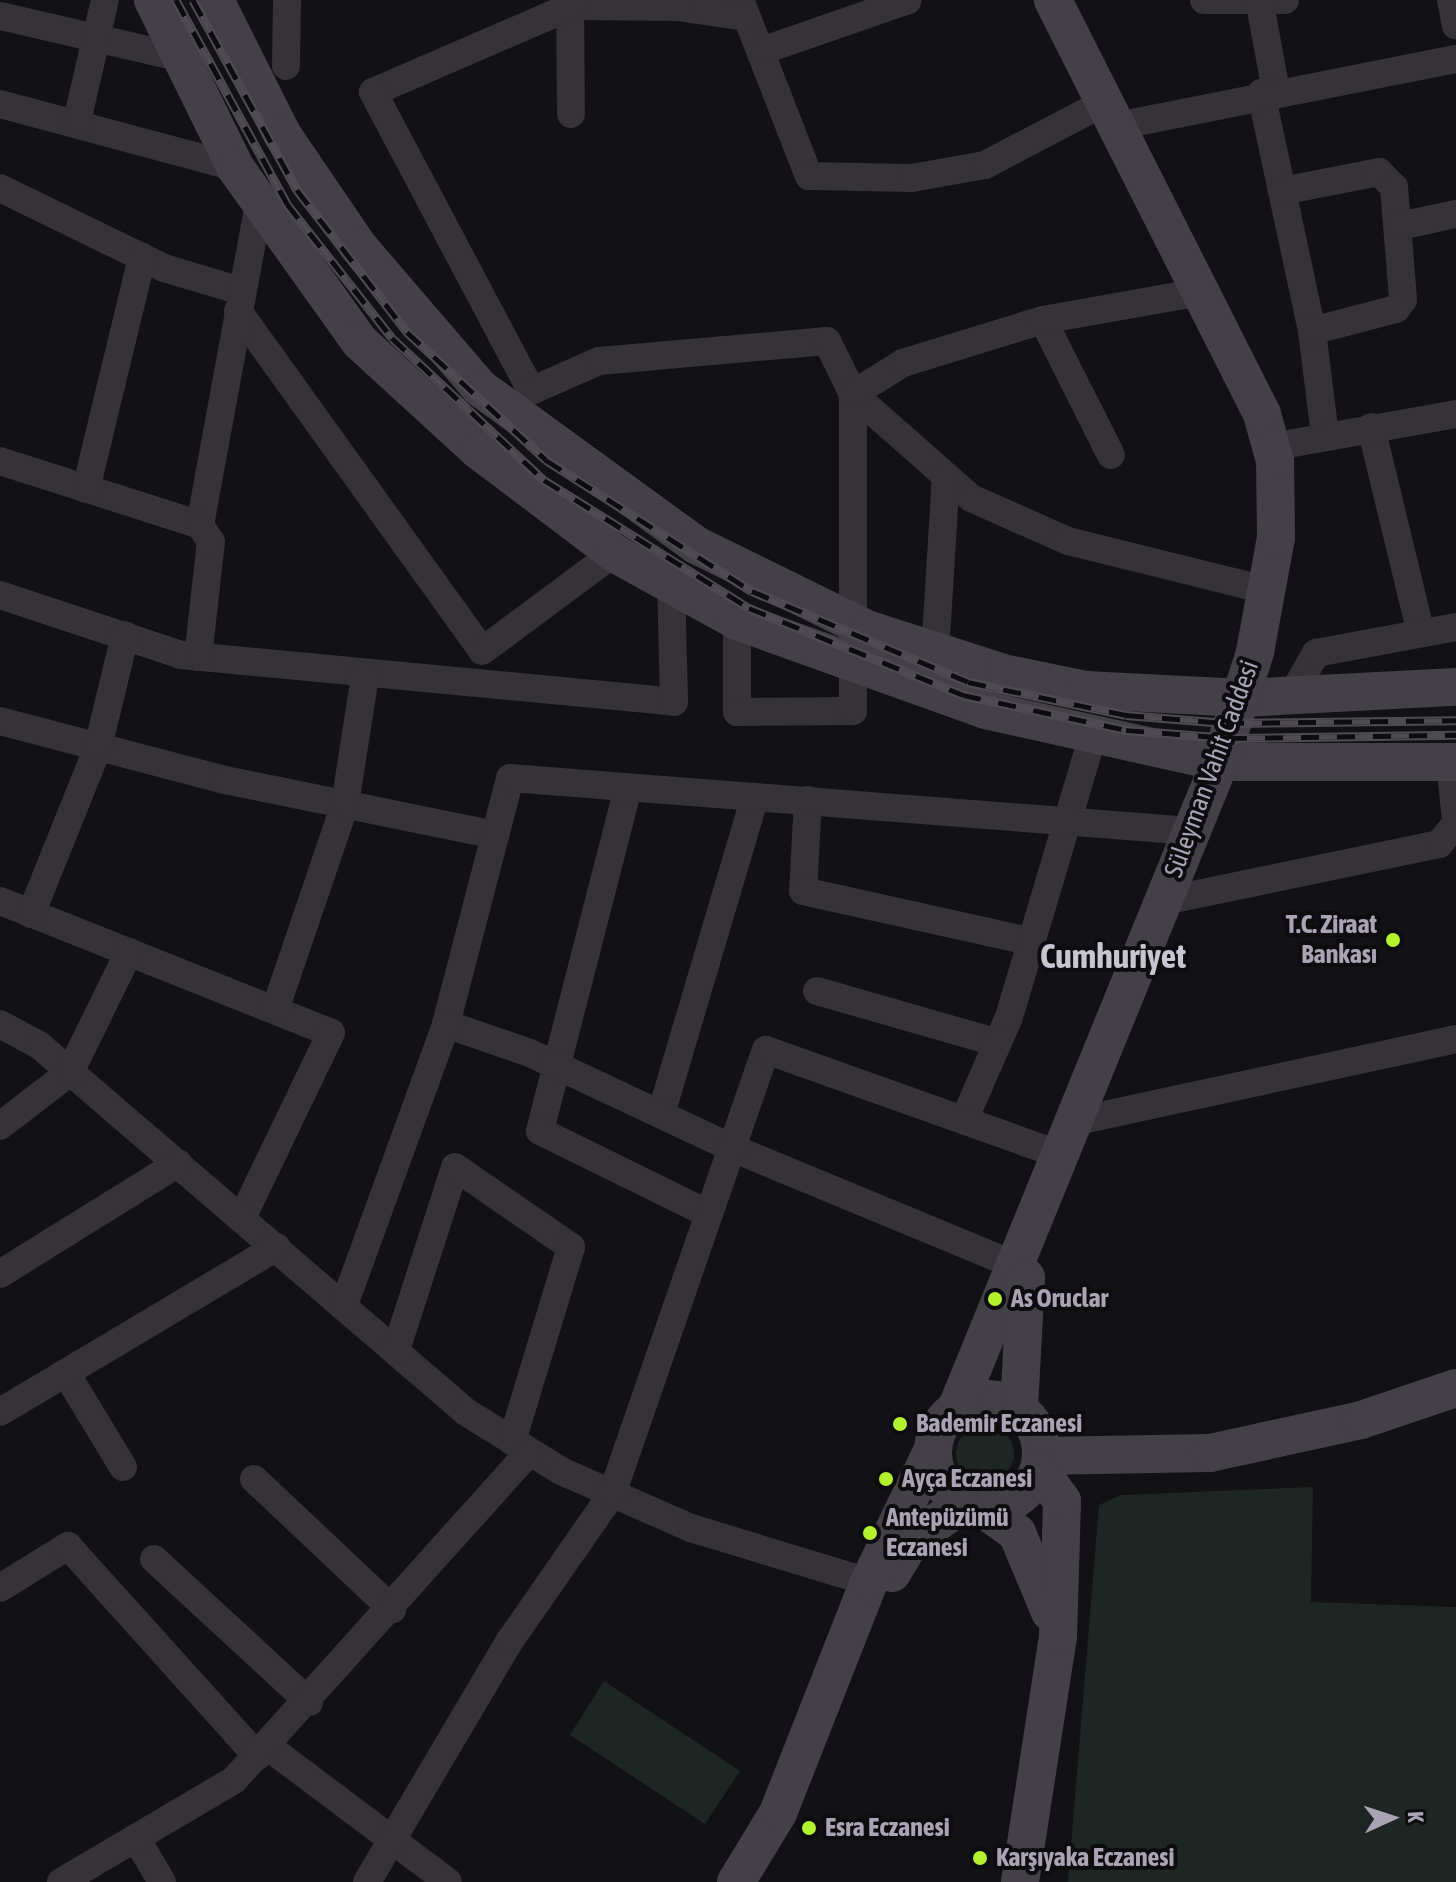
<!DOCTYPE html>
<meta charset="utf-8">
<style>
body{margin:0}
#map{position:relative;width:1456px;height:1882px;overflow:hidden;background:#121113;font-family:"Asap Condensed",sans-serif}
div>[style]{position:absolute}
.green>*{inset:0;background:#1e2623}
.round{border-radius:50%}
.street>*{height:28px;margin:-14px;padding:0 14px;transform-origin:14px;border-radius:14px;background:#353238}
.secondary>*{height:38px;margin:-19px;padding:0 19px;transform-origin:19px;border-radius:19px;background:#444048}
.secondary>.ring{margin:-19px;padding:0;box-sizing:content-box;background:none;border:38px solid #444048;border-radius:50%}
.rail>*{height:9px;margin-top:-4.5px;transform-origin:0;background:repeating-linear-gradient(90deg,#0d0c0e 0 18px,#4f4b53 0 36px);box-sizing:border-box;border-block:2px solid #4f4b53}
.dots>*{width:22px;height:22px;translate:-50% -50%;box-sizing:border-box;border:4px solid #0d0c0e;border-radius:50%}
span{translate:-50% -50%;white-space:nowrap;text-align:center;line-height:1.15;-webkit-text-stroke:8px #0d0c0e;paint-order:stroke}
.street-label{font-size:26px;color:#a9a3b4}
.poi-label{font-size:26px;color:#a9a3b4;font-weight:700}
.right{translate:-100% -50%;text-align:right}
.left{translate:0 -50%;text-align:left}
.district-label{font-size:34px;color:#c8c4d0;font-weight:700}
.north{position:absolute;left:1352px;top:1778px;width:80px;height:80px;-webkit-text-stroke:6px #0d0c0e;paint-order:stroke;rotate:87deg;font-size:22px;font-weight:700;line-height:32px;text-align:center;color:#a9a3b4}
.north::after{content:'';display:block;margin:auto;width:28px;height:36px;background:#a9a3b4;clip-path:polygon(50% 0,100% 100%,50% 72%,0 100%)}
</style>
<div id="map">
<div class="green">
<i class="round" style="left:956px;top:1425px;width:58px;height:58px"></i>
<i style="clip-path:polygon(1313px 1487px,1311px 1602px,1456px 1607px,1456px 1882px,1068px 1882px,1099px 1505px,1121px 1495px)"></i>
<i style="clip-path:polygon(604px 1681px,740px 1771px,705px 1824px,570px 1735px)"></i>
</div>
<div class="street">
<i style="left:570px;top:0;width:114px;rotate:89.5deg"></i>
<i style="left:1204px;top:0;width:81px"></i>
<i style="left:1451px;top:0;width:26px;rotate:79deg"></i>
<i style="left:741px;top:2px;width:187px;rotate:68.7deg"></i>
<i style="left:809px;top:176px;width:103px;rotate:1.1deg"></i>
<i style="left:912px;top:178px;width:74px;rotate:-10.1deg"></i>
<i style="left:985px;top:165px;width:136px;rotate:-27.7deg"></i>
<i style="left:1260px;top:4px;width:88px;rotate:79.6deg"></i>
<i style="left:0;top:16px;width:183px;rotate:13deg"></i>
<i style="left:746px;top:17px;width:70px;rotate:-171.8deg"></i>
<i style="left:677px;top:7px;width:105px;rotate:-179.5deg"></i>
<i style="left:572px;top:6px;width:217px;rotate:156.6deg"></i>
<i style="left:373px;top:92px;width:338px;rotate:62.1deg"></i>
<i style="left:531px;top:391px;width:74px;rotate:-23.8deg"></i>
<i style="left:599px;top:361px;width:229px;rotate:-5deg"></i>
<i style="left:827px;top:341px;width:59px;rotate:63.9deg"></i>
<i style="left:853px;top:394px;width:157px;rotate:41.4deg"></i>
<i style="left:971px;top:498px;width:106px;rotate:23.9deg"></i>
<i style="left:1068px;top:541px;width:204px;rotate:13.9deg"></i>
<i style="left:764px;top:50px;width:152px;rotate:-19.1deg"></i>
<i style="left:286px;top:66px;width:66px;rotate:-89.1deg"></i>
<i style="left:1261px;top:93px;width:243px;rotate:77.9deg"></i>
<i style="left:1312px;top:331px;width:105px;rotate:82.9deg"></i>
<i style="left:0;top:104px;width:243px;rotate:15deg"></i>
<i style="left:77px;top:121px;width:124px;rotate:-77deg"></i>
<i style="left:1117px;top:126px;width:346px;rotate:-11.2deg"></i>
<i style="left:0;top:188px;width:182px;rotate:26deg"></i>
<i style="left:164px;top:268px;width:80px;rotate:16.6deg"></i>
<i style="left:1282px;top:191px;width:99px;rotate:-11.1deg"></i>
<i style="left:1379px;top:172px;width:21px;rotate:45deg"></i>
<i style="left:1394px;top:187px;width:113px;rotate:85.4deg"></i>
<i style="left:1403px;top:300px;width:11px;rotate:128deg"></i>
<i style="left:1396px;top:309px;width:87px;rotate:165.3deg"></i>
<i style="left:1400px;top:226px;width:57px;rotate:-12.1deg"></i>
<i style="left:238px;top:311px;width:418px;rotate:54.3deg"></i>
<i style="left:482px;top:651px;width:164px;rotate:-36.6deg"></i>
<i style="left:1043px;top:320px;width:151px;rotate:63.3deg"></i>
<i style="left:1371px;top:427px;width:212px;rotate:76.4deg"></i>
<i style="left:1271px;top:447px;width:188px;rotate:-10.1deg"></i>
<i style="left:0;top:461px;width:210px;rotate:17.7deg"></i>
<i style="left:200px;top:525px;width:325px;rotate:-79.6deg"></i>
<i style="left:86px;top:489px;width:239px;rotate:-76.4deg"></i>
<i style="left:0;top:595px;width:191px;rotate:18.3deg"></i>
<i style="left:181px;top:655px;width:495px;rotate:5.4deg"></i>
<i style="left:674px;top:702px;width:119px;rotate:-91.4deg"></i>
<i style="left:737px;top:621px;width:91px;rotate:90deg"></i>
<i style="left:737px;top:712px;width:116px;rotate:-0.5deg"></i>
<i style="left:853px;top:711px;width:317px;rotate:-90deg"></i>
<i style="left:853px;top:394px;width:59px;rotate:-31.8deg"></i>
<i style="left:903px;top:363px;width:146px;rotate:-17.1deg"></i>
<i style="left:1043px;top:320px;width:159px;rotate:-10.1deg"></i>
<i style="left:198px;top:657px;width:116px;rotate:-83.6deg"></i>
<i style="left:211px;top:542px;width:20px;rotate:-123deg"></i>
<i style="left:934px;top:671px;width:195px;rotate:-86.5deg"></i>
<i style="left:1291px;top:697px;width:51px;rotate:-60.4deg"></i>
<i style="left:1316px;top:653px;width:142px;rotate:-10.5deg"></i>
<i style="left:0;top:721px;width:233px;rotate:14.7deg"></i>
<i style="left:225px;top:780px;width:276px;rotate:11.5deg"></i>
<i style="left:1450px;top:762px;width:58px;rotate:84.1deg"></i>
<i style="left:628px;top:788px;width:354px;rotate:104.4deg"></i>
<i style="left:540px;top:1131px;width:188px;rotate:26.2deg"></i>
<i style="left:808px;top:800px;width:91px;rotate:93.1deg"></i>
<i style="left:803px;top:891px;width:236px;rotate:12.5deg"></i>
<i style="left:0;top:901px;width:356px;rotate:21.7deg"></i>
<i style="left:331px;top:1033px;width:205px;rotate:115.7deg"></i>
<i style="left:1164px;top:901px;width:281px;rotate:-11.7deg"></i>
<i style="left:1439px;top:844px;width:26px;rotate:-50deg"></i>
<i style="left:31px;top:914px;width:180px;rotate:-68.1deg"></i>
<i style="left:98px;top:747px;width:115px;rotate:-76.4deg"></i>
<i style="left:817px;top:991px;width:188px;rotate:16deg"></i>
<i style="left:275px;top:1010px;width:218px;rotate:-71.2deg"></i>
<i style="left:345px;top:804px;width:130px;rotate:-81.1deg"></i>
<i style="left:0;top:1024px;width:44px;rotate:28.3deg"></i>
<i style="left:39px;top:1045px;width:563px;rotate:40.68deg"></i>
<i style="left:466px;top:1412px;width:112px;rotate:31.8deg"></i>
<i style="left:561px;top:1471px;width:142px;rotate:23.7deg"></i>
<i style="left:691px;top:1528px;width:186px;rotate:16.9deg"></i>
<i style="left:661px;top:1114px;width:331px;rotate:-73.5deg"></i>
<i style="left:964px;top:1120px;width:112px;rotate:-66.4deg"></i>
<i style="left:1009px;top:1017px;width:293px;rotate:-73.4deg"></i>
<i style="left:1077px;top:1121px;width:388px;rotate:-12.2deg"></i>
<i style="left:0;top:1126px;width:88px;rotate:-37.6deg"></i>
<i style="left:70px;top:1072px;width:134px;rotate:-63.8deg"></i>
<i style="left:1017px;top:1266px;width:308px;rotate:-157.5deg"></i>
<i style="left:732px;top:1148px;width:223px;rotate:-154.8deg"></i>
<i style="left:530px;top:1053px;width:89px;rotate:-161deg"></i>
<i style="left:446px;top:1024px;width:254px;rotate:-75.4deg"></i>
<i style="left:510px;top:778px;width:683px;rotate:4.45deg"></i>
<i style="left:0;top:1274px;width:210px;rotate:-31.9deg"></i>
<i style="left:344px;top:1305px;width:299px;rotate:-70deg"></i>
<i style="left:396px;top:1350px;width:192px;rotate:-72.1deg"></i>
<i style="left:455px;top:1167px;width:141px;rotate:34.6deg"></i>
<i style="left:571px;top:1247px;width:203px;rotate:106.9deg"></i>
<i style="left:66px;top:1373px;width:110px;rotate:58.8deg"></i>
<i style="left:0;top:1412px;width:322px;rotate:-30.8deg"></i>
<i style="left:254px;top:1479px;width:190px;rotate:43.3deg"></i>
<i style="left:154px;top:1559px;width:211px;rotate:42.7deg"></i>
<i style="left:0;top:1588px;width:80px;rotate:-31.7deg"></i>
<i style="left:68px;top:1546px;width:283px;rotate:48deg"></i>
<i style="left:267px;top:1746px;width:226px;rotate:36.9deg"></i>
<i style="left:136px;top:1838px;width:51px;rotate:59.4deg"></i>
<i style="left:61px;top:1882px;width:201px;rotate:-30.5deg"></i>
<i style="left:234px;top:1780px;width:441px;rotate:-48deg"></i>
<i style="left:367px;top:1882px;width:279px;rotate:-59.4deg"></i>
<i style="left:509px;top:1642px;width:180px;rotate:-55.2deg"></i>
<i style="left:612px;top:1494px;width:470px;rotate:-70.9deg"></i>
<i style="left:766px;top:1050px;width:315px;rotate:19.6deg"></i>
</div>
<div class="secondary">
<i style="left:153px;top:0;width:186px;rotate:63.8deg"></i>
<i style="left:235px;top:167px;width:215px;rotate:54.5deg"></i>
<i style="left:360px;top:342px;width:160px;rotate:42.5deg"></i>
<i style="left:478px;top:450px;width:171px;rotate:37.1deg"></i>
<i style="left:614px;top:553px;width:141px;rotate:28.9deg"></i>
<i style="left:737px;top:621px;width:263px;rotate:19.7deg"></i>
<i style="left:985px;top:710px;width:241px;rotate:12.5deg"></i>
<i style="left:1220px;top:762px;width:236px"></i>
<i style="left:215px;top:0;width:150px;rotate:63.4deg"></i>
<i style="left:282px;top:134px;width:135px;rotate:55.8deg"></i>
<i style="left:358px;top:246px;width:187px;rotate:49.3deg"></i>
<i style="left:480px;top:388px;width:267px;rotate:36deg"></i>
<i style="left:696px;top:545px;width:191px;rotate:26.2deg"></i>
<i style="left:867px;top:629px;width:143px;rotate:17.9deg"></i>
<i style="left:1003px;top:673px;width:85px;rotate:11.6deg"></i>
<i style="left:1086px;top:690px;width:157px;rotate:2.9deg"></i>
<i style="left:1243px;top:698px;width:213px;rotate:-3deg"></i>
<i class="ring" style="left:933px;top:1399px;width:70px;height:70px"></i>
<i style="left:957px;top:1407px;width:697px;rotate:-67.82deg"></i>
<i style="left:1220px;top:762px;width:115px;rotate:-72.3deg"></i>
<i style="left:1255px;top:652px;width:116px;rotate:-79.6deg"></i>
<i style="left:1276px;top:538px;width:77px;rotate:-90.7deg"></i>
<i style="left:1275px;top:461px;width:49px;rotate:-105.5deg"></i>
<i style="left:1262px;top:414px;width:464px;rotate:-116.8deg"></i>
<i style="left:1019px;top:1408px;width:131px;rotate:-86.9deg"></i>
<i style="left:1041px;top:1456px;width:169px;rotate:-1deg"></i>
<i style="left:1210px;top:1453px;width:155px;rotate:-12.3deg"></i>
<i style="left:1361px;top:1420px;width:100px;rotate:-18.6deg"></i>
<i style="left:979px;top:1506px;width:47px;rotate:35.4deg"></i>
<i style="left:1017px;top:1533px;width:86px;rotate:67.3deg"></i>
<i style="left:892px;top:1573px;width:39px;rotate:-59deg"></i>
<i style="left:912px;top:1540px;width:65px;rotate:-35.6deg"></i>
<i style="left:736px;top:1882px;width:81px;rotate:-58.7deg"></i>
<i style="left:778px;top:1813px;width:248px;rotate:-68.5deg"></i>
<i style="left:869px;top:1582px;width:148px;rotate:-64.3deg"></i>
<i style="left:1020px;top:1882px;width:248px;rotate:-81.2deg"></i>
<i style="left:1058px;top:1637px;width:136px;rotate:-88.3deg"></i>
<i style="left:1062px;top:1501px;width:39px;rotate:-126deg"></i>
</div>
<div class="rail">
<i style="left:176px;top:0;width:232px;rotate:61.4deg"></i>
<i style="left:287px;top:204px;width:170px;rotate:51.9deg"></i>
<i style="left:392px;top:338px;width:208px;rotate:43.1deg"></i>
<i style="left:544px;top:480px;width:242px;rotate:32deg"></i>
<i style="left:749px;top:608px;width:231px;rotate:22.1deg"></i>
<i style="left:963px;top:695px;width:167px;rotate:12.1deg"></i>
<i style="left:1126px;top:730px;width:103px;rotate:4.4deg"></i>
<i style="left:1229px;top:738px;width:227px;rotate:-0.8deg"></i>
<i style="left:193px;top:0;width:217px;rotate:61.3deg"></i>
<i style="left:297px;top:190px;width:180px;rotate:52.2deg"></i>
<i style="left:407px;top:332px;width:189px;rotate:42.6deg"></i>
<i style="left:546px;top:460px;width:244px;rotate:32.5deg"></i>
<i style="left:752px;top:591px;width:234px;rotate:22.8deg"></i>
<i style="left:968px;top:682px;width:161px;rotate:11.8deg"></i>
<i style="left:1126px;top:715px;width:100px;rotate:4.6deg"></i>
<i style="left:1226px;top:723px;width:230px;rotate:-0.7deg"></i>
</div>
<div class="dots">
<i style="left:1393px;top:940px;background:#b3f12c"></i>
<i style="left:995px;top:1299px;background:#b3f12c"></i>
<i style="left:900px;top:1424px;background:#b3f12c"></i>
<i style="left:886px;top:1479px;background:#b3f12c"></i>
<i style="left:870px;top:1533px;background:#b3f12c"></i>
<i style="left:809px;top:1828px;background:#b3f12c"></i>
<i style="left:980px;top:1858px;background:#b3f12c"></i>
</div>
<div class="street-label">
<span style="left:1212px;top:769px;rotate:-70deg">Süleyman Vahit Caddesi</span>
</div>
<div class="poi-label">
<span class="right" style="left:1377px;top:940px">T.C. Ziraat<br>Bankası</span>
<span class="left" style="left:1011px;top:1299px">As Oruclar</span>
<span class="left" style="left:916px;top:1424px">Bademir Eczanesi</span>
<span class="left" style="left:902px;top:1479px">Ayça Eczanesi</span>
<span class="left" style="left:886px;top:1533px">Antepüzümü<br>Eczanesi</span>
<span class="left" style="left:825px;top:1828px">Esra Eczanesi</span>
<span class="left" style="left:996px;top:1858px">Karşıyaka Eczanesi</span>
</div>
<div class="district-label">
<span style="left:1113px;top:956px">Cumhuriyet</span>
</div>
<div class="north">K</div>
</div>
